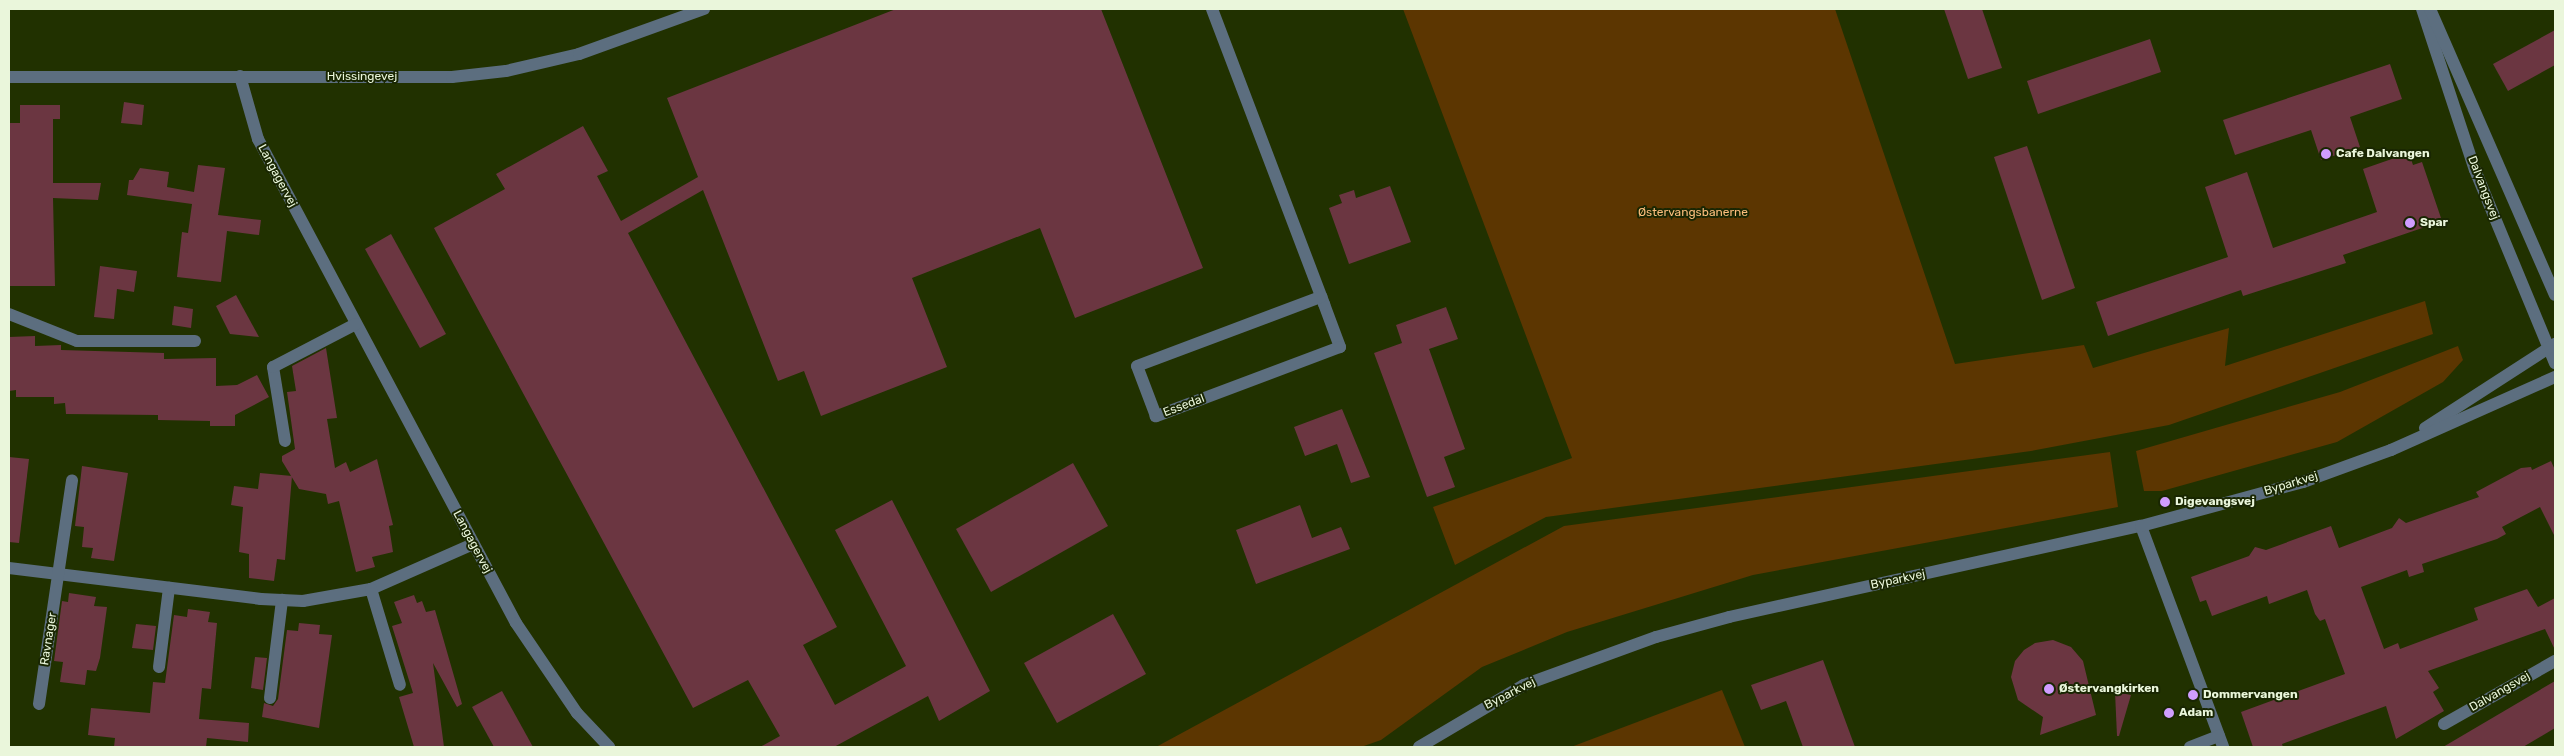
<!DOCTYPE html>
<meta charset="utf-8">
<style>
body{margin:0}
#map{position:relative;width:2564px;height:756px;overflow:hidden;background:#213100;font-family:Rubik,sans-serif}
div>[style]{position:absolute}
.green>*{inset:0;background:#5c3601}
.building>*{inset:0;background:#6b3641}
.minor>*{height:12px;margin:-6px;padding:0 6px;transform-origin:6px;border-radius:6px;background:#5c6e7f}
.tertiary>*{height:12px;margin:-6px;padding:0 6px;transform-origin:6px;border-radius:6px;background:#5c6e7f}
.dots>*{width:14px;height:14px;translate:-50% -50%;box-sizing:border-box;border:2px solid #192602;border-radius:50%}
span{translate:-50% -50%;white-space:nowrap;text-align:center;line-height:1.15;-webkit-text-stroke:4px #192602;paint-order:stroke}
.street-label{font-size:12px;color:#eaf6db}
.poi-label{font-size:12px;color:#eaf6db;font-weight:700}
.left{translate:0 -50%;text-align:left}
.park-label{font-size:12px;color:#fcbe7d}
.frame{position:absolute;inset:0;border:10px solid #eaf6db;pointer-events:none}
</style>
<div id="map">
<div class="green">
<i style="clip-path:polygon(1403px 9px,1835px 9px,1955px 364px,2084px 345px,2093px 368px,2229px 328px,2225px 366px,2425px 301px,2433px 334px,2169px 425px,2031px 451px,1546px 517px,1455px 565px,1433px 507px,1572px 458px)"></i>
<i style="clip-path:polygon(2458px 346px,2463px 360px,2443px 382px,2337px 442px,2162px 491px,2144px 491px,2136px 451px,2340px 392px)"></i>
<i style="clip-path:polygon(2110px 452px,2118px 507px,1753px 575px,1567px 632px,1482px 667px,1381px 740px,1361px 747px,1156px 747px,1564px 526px)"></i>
<i style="clip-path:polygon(1722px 690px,1745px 747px,1571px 747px)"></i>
</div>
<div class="building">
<i style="clip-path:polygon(896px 9px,1101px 9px,1203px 268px,1075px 318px,1040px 228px,912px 278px,947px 367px,821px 416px,804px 371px,778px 381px,703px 190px,628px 233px,837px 627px,803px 645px,835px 705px,906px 666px,835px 530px,892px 500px,990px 691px,939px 721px,928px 696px,834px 747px,760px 747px,780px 736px,748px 680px,693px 708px,434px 228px,505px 189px,496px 174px,583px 126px,608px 171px,597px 176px,621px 221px,698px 177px,667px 98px)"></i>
<i style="clip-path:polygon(1944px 9px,1982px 9px,2002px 68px,1968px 79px)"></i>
<i style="clip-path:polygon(2555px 30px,2555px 65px,2508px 91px,2493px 64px)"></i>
<i style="clip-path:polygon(2150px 39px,2161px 72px,2038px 114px,2027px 81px)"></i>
<i style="clip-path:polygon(2390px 64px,2402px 99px,2350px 117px,2360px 147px,2321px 160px,2311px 130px,2235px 155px,2223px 120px)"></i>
<i style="clip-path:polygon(124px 102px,144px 105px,142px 125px,121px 123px)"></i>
<i style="clip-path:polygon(20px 105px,60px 105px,60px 119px,53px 119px,53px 183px,101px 183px,98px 200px,53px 198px,55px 286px,9px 286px,9px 123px,20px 123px)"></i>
<i style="clip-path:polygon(2027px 146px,2075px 288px,2042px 300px,1994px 157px)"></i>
<i style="clip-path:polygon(2409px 153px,2413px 165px,2422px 162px,2441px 218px,2432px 221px,2434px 224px,2343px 255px,2346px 263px,2243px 296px,2241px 290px,2108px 336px,2096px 302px,2228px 257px,2205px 187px,2247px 172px,2273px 248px,2377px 212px,2363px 169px)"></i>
<i style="clip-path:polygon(198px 165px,225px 168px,218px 215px,261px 220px,259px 235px,227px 231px,221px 282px,177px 277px,182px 232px,188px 233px,192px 204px,127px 195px,129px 180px,133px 180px,140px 168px,169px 172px,167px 187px,194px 192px)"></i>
<i style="clip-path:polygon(1390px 186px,1411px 242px,1349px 264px,1329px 208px,1342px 203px,1339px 195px,1354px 190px,1356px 198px)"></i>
<i style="clip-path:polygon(391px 234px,446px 334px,420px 348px,365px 249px)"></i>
<i style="clip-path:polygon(100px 266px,137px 271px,134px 292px,117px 289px,114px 319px,94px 317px)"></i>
<i style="clip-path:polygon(236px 295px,259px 337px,230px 334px,216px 306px)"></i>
<i style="clip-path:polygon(174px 306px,193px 309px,191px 328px,172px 325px)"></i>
<i style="clip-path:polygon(1446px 307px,1458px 339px,1429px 349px,1465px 449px,1444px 457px,1455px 487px,1427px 497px,1374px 353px,1402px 343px,1396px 325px)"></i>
<i style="clip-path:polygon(35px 336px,35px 346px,61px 345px,61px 350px,164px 353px,164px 359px,216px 358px,216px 386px,237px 385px,257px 375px,269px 397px,235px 415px,235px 426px,210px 426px,210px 421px,158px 420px,158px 415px,66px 414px,65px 403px,54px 404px,54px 397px,16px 397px,16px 390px,9px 391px,9px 337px)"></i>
<i style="clip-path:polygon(326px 348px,337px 418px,327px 419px,335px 468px,346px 462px,350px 472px,377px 459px,393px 525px,389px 526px,393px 552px,372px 557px,375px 567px,356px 572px,339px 501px,328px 504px,326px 494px,299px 489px,282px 461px,282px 456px,295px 449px,287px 392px,296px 391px,292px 366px)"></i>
<i style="clip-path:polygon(1342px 409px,1370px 477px,1351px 483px,1337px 444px,1305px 456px,1294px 427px)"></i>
<i style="clip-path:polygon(9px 457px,29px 459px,19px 543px,9px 542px)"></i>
<i style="clip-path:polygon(2551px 461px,2555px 470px,2555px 537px,2540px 507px,2502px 527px,2506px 534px,2497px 539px,2422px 564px,2424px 572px,2409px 577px,2407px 570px,2361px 587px,2384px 649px,2398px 643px,2400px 649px,2478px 620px,2474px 608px,2527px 589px,2538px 607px,2555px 598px,2555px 650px,2545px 629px,2428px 671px,2439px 688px,2433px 692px,2444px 711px,2396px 739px,2386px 706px,2282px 744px,2283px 747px,2253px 747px,2241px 712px,2345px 674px,2325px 619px,2320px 621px,2315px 614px,2307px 590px,2269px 604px,2267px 596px,2212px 616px,2206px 600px,2200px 602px,2191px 577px,2249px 556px,2255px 547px,2266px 550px,2331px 526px,2339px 548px,2392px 528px,2399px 518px,2406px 523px,2479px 497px,2476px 492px,2521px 468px,2531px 467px,2532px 470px)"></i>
<i style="clip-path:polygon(1073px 463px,1108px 526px,991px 592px,956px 529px)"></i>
<i style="clip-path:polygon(82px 466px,128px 473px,114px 561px,91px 558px,93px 548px,82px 547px,84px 527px,75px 526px)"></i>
<i style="clip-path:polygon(260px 473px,292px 476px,285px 560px,277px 559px,274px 581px,249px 578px,249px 554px,239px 552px,243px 507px,231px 505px,234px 486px,258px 489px)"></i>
<i style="clip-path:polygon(1300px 505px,1312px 538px,1341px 527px,1350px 549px,1256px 584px,1236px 530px)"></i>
<i style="clip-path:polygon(69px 593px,96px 597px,94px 606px,107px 607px,100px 658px,96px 671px,87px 670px,85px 685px,60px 682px,63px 662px,54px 661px,62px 601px,68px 602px)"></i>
<i style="clip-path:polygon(414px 595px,417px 603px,422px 601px,426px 612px,435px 610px,462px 704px,457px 707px,433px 663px,444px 747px,414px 747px,399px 697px,413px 693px,392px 626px,402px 623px,394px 602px)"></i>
<i style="clip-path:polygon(188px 609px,210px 612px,208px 622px,217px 623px,211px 689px,202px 688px,199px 719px,249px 723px,248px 742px,207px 738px,206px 747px,114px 747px,115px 738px,88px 735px,91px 708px,150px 713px,153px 682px,165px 683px,174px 615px,187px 617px)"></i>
<i style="clip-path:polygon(1113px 614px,1146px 674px,1057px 723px,1024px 663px)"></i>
<i style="clip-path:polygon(299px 623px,320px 625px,319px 634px,332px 635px,319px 728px,262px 717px,264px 703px,273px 706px,278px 699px,287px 630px,298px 631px)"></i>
<i style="clip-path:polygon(136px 624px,156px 626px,153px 650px,132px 648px)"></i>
<i style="clip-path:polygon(2053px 640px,2071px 647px,2083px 661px,2096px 715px,2040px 735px,2043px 717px,2018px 700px,2011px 677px,2015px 661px,2024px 650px,2035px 643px)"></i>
<i style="clip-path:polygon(255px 657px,267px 658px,263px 690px,251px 688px)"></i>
<i style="clip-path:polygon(1823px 660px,1855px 747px,1803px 747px,1786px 701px,1761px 710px,1751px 685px)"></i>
<i style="clip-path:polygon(2555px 681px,2555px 728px,2523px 747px,2443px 747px)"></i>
<i style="clip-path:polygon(502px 691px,533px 747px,494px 747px,472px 707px)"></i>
<i style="clip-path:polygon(2115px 692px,2131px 695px,2119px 736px,2117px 736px)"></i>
</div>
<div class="minor">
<i style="left:1212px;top:9px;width:316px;rotate:69.2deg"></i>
<i style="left:1324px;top:304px;width:46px;rotate:69.6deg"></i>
<i style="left:1340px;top:347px;width:197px;rotate:159.4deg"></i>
<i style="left:1156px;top:416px;width:53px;rotate:-110.8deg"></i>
<i style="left:1137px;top:366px;width:197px;rotate:-20.6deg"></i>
<i style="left:240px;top:76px;width:66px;rotate:74.1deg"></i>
<i style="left:258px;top:139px;width:548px;rotate:61.94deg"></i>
<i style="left:516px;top:623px;width:109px;rotate:55.9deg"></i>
<i style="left:577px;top:713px;width:47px;rotate:46.7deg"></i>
<i style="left:9px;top:77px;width:443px"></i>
<i style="left:452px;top:77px;width:54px;rotate:-6.3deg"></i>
<i style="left:506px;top:71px;width:75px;rotate:-13.1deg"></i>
<i style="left:579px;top:54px;width:133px;rotate:-19.8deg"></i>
<i style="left:9px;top:314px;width:73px;rotate:21.7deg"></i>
<i style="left:77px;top:341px;width:118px"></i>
<i style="left:285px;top:441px;width:75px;rotate:-99.2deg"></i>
<i style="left:273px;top:367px;width:93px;rotate:-27.4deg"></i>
<i style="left:2141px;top:526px;width:236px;rotate:69.6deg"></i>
<i style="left:9px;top:568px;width:254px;rotate:7deg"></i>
<i style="left:261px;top:599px;width:42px;rotate:2.7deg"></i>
<i style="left:303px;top:601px;width:69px;rotate:-10deg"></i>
<i style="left:371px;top:589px;width:111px;rotate:-23.8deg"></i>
<i style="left:371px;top:589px;width:100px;rotate:73.2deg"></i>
<i style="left:159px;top:667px;width:80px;rotate:-82.8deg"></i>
<i style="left:270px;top:698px;width:99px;rotate:-83deg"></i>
<i style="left:39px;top:704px;width:226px;rotate:-81.6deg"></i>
<i style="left:2444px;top:724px;width:128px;rotate:-29.6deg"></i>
<i style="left:2190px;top:747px;width:31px;rotate:-21deg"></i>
</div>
<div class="tertiary">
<i style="left:2422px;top:9px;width:169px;rotate:71.8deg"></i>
<i style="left:2475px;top:170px;width:209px;rotate:67.5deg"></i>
<i style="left:2430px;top:9px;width:312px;rotate:66.4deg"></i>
<i style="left:2425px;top:428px;width:155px;rotate:-32.9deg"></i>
<i style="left:1419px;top:747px;width:122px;rotate:-30.6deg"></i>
<i style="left:1524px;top:685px;width:140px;rotate:-20deg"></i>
<i style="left:1656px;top:637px;width:76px;rotate:-15.3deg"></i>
<i style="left:1729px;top:617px;width:422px;rotate:-12.5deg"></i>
<i style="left:2141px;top:526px;width:168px;rotate:-15.2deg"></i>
<i style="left:2303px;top:482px;width:94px;rotate:-20deg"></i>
<i style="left:2391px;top:450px;width:180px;rotate:-24deg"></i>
</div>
<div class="dots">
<i style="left:2326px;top:154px;background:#d09dff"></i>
<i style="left:2410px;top:223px;background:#d09dff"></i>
<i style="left:2165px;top:502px;background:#d09dff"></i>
<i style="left:2049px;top:689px;background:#d09dff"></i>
<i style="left:2193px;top:695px;background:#d09dff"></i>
<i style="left:2169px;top:713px;background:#d09dff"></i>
</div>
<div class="street-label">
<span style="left:362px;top:77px">Hvissingevej</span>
<span style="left:277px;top:176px;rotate:62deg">Langagervej</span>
<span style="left:2483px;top:188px;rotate:69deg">Dalvangsvej</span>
<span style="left:1184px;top:406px;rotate:-21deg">Essedal</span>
<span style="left:2291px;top:484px;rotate:-17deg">Byparkvej</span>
<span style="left:472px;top:542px;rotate:62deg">Langagervej</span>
<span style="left:1898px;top:580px;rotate:-12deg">Byparkvej</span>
<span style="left:49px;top:639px;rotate:-81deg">Ravnager</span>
<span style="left:2500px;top:692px;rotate:-30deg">Dalvangsvej</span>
<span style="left:1510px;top:694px;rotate:-27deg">Byparkvej</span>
</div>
<div class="poi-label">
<span class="left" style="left:2336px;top:154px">Cafe Dalvangen</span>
<span class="left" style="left:2420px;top:223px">Spar</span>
<span class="left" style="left:2175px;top:502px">Digevangsvej</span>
<span class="left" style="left:2059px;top:689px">Østervangkirken</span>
<span class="left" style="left:2203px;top:695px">Dommervangen</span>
<span class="left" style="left:2179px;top:713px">Adam</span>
</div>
<div class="park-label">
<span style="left:1693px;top:213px">Østervangsbanerne</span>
</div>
<div class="frame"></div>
</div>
